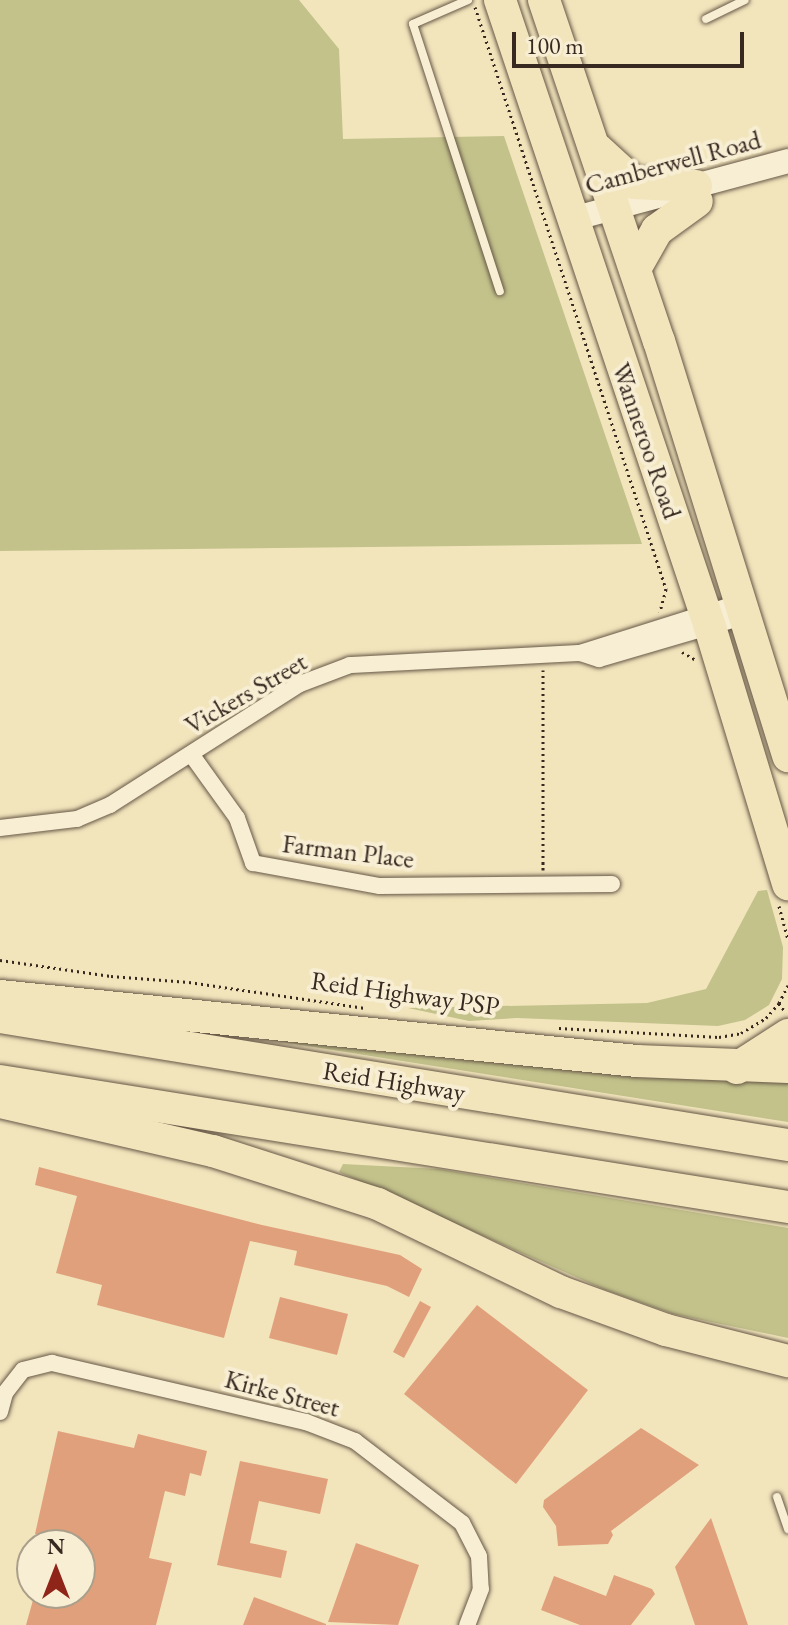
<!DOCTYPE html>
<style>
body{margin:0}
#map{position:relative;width:788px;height:1625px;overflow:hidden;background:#f2e5bc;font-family:"EB Garamond",serif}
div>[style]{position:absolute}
.green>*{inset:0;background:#c3c28b}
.building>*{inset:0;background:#e1a07c}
.path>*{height:3px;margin-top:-1.5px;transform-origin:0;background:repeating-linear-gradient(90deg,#372820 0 2px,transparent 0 6px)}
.roads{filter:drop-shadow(0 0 2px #665747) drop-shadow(0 0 2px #665747)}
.lane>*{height:8px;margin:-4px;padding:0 4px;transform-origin:4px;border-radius:4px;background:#f7eed3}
.street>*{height:16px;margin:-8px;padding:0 8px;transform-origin:8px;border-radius:8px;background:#f7eed3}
.secondary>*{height:24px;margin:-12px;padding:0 12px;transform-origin:12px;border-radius:12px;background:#f7eed3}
.highway>*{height:32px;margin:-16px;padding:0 16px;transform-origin:16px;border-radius:16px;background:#f2e5bc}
span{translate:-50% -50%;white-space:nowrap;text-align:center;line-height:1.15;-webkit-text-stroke:8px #f7eed3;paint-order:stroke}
.street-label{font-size:26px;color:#372820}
.north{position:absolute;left:16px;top:1529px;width:80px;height:80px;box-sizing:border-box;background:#f7eed3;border:2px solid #aa9f8b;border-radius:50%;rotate:0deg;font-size:22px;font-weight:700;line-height:32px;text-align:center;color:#372820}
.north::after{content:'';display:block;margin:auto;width:28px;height:36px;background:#8f2418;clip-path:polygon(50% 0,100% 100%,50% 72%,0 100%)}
.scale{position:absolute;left:512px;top:32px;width:232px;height:36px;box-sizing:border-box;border:4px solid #372820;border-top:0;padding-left:10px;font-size:24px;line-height:28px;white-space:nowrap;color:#372820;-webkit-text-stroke:6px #f7eed3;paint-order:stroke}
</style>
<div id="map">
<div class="green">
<i style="clip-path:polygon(0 0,299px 0,339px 49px,343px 139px,504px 136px,642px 544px,0 551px)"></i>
<i style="clip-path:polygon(767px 890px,783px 947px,782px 979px,769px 1005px,745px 1020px,718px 1026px,517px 1018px,469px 1021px,408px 1008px,647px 1003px,706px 989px,758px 891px)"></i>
<i style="clip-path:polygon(251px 1037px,788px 1080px,788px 1122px)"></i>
<i style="clip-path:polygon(343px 1164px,439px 1169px,788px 1228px,788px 1338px,673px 1314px,603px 1289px,339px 1172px)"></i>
</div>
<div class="building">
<i style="clip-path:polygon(39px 1167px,262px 1225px,400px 1255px,422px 1269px,409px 1297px,387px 1286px,294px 1265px,297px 1251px,250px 1241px,224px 1338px,97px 1305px,102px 1285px,56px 1273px,77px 1196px,35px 1185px)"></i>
<i style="clip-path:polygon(280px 1297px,348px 1314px,337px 1355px,269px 1338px)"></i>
<i style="clip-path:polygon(420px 1301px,431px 1307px,404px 1358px,393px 1352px)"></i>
<i style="clip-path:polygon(477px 1305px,588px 1390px,516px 1484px,404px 1394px)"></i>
<i style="clip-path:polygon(641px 1428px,699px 1465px,611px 1531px,613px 1535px,608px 1544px,558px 1546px,556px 1526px,543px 1507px,544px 1500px)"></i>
<i style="clip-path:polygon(58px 1431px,134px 1448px,138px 1434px,207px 1451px,201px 1476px,190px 1473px,185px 1496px,165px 1491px,149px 1558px,172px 1563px,156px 1625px,26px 1625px,35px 1593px,80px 1593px,80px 1545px,47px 1545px,49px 1537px,35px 1534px)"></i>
<i style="clip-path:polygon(240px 1461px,328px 1479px,320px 1514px,259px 1501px,250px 1543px,287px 1551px,281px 1578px,217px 1565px)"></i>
<i style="clip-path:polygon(711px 1518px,748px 1625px,695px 1625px,675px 1567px)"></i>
<i style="clip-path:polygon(356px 1543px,419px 1565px,398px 1625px,328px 1622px)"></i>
<i style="clip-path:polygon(614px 1575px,652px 1589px,655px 1594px,631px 1625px,580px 1625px,541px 1610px,554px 1576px,606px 1596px)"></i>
<i style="clip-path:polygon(254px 1597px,326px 1624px,326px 1625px,243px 1625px)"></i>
</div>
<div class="path">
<i style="left:475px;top:7px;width:613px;rotate:71.83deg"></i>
<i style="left:666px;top:589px;width:24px;rotate:105deg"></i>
<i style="left:682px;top:652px;width:16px;rotate:30deg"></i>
<i style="left:543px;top:670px;width:200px;rotate:90deg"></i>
<i style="left:779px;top:906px;width:34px;rotate:75deg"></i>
<i style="left:0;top:960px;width:112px;rotate:8.2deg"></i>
<i style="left:111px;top:976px;width:78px;rotate:4.4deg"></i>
<i style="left:189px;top:982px;width:178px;rotate:8.4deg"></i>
<i style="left:779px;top:1003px;width:20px;rotate:-63deg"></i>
<i style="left:559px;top:1028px;width:160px;rotate:3.2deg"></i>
<i style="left:719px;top:1037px;width:22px;rotate:-10deg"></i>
<i style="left:741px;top:1033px;width:29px;rotate:-31deg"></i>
<i style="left:766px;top:1018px;width:20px;rotate:-49deg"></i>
<i style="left:779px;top:1003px;width:12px;rotate:55deg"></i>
</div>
<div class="roads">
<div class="lane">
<i style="left:468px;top:0;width:60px;rotate:156.4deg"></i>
<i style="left:413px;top:24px;width:281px;rotate:72deg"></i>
<i style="left:706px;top:19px;width:43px;rotate:-26deg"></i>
<i style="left:777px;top:1497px;width:34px;rotate:71deg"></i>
</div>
<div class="street">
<i style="left:580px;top:653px;width:20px;rotate:18deg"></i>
<i style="left:599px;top:659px;width:153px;rotate:-16.3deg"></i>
<i style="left:191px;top:754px;width:79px;rotate:54.3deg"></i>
<i style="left:237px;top:818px;width:48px;rotate:70.4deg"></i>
<i style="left:253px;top:863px;width:129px;rotate:10.3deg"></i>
<i style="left:380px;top:886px;width:232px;rotate:-0.5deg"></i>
<i style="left:0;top:828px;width:78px;rotate:-6.7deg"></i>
<i style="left:77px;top:819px;width:36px;rotate:-23deg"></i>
<i style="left:110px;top:805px;width:225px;rotate:-32.5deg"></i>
<i style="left:300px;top:684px;width:53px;rotate:-20.8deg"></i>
<i style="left:350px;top:665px;width:230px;rotate:-3deg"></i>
<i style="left:580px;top:653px;width:170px;rotate:-17.5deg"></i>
<i style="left:0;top:1412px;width:20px;rotate:-75deg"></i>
<i style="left:5px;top:1393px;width:29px;rotate:-52deg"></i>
<i style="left:23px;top:1370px;width:30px;rotate:-14deg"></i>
<i style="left:52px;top:1363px;width:261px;rotate:13.1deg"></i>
<i style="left:306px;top:1422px;width:53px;rotate:21.2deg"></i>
<i style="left:355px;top:1441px;width:135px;rotate:37.5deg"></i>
<i style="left:462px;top:1523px;width:37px;rotate:63deg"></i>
<i style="left:479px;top:1556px;width:33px;rotate:87deg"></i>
<i style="left:481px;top:1589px;width:39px;rotate:111deg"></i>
</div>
<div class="secondary">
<i style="left:572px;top:219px;width:224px;rotate:-15deg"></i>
</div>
<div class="highway">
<i style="left:500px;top:0;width:661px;rotate:71.48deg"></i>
<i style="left:710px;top:627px;width:269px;rotate:73.1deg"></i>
<i style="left:544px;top:0;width:360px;rotate:71.4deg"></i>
<i style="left:659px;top:341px;width:435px;rotate:72.7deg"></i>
<i style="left:597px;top:149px;width:50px;rotate:42.6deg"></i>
<i style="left:634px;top:183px;width:62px;rotate:2.8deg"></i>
<i style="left:635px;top:269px;width:45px;rotate:-60.6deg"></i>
<i style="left:657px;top:230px;width:49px;rotate:-35.9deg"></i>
<i style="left:0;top:996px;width:640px;rotate:5.83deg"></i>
<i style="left:637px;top:1061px;width:151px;rotate:2.3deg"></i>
<i style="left:0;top:1017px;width:798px;rotate:9.23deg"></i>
<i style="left:737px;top:1068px;width:61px;rotate:-32.9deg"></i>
<i style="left:0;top:1081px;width:798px;rotate:9.08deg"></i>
<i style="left:0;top:1102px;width:219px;rotate:13deg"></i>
<i style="left:213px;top:1151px;width:173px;rotate:17.8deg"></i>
<i style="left:378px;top:1204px;width:203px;rotate:25.7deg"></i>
<i style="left:561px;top:1292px;width:112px;rotate:19.9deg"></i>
<i style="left:666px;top:1330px;width:126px;rotate:14.3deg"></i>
</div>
</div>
<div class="street-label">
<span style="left:673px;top:163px;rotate:-15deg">Camberwell Road</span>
<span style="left:646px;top:441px;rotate:71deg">Wanneroo Road</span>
<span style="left:246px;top:694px;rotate:-30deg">Vickers Street</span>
<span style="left:348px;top:852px;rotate:7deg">Farman Place</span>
<span style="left:405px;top:994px;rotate:8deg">Reid Highway PSP</span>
<span style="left:394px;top:1082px;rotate:9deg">Reid Highway</span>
<span style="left:282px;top:1394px;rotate:15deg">Kirke Street</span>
</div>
<div class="north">N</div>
<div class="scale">100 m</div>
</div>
